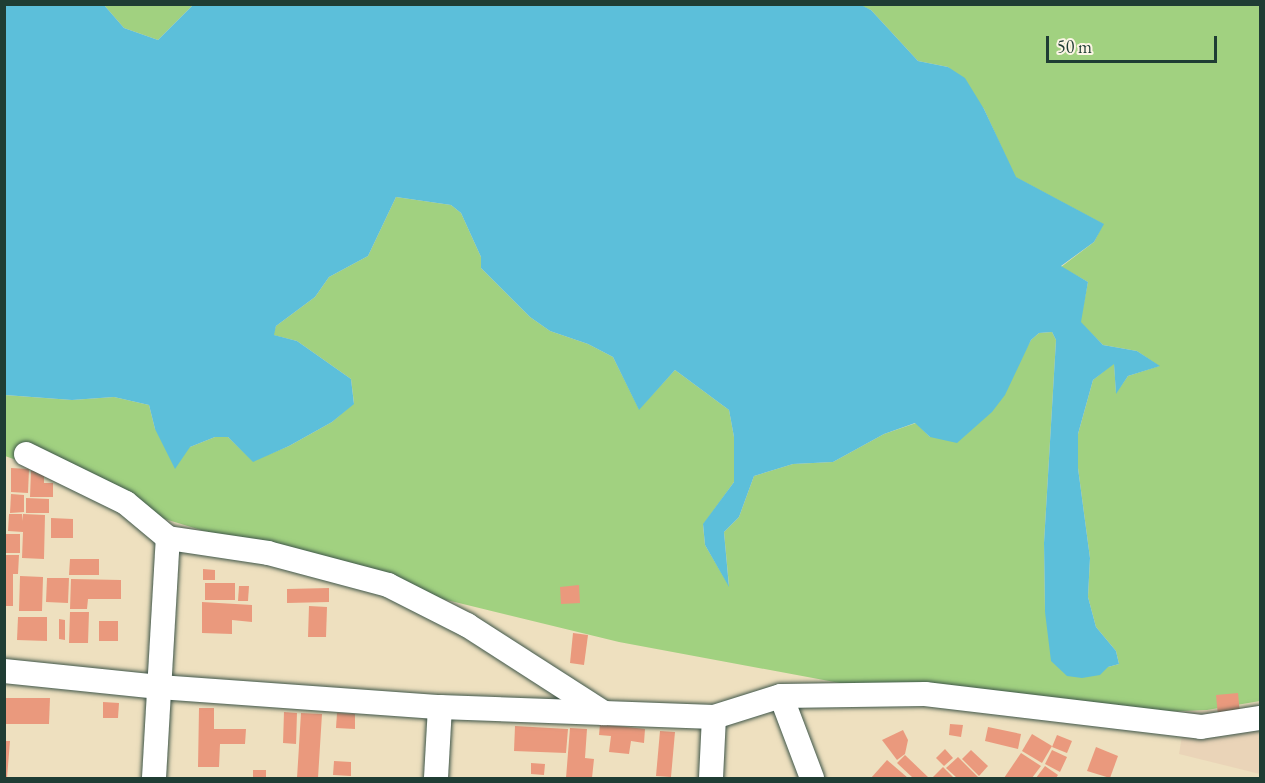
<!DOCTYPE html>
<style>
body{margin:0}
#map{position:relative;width:1265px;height:783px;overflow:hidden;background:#eee0bf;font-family:"EB Garamond",serif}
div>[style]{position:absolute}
.built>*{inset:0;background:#ead4b8}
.green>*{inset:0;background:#a1d180}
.water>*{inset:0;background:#5cbfda}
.building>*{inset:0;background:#ea997d}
.roads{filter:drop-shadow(0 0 2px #3e5549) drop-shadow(0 0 2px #3e5549)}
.minor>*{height:24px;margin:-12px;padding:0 12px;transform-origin:12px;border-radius:12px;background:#fff}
span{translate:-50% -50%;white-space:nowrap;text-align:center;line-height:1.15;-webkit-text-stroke:4.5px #fcf5e5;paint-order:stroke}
.frame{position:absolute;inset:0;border:6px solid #1f3d34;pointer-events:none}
.scale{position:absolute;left:1046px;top:36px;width:171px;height:27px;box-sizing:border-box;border:3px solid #1f3d34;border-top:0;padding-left:8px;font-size:18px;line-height:21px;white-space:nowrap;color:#1f3d34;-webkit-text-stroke:4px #fcf5e5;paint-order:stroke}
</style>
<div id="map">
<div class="built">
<i style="clip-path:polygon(1260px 707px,1260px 774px,1179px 754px,1186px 711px)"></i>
</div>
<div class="green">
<i style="clip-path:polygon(104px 5px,193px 5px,158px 40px,124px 28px)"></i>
<i style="clip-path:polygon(859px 5px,1260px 5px,1260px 701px,1207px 710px,1065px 716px,915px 697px,619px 642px,369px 581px,145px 513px,90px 486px,5px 456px,4px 395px,72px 400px,114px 397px,149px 405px,155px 429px,190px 447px,215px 437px,228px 437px,253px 461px,289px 446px,332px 422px,354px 403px,351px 379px,297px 341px,273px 335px,276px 326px,315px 297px,329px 277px,368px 256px,396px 197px,451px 205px,461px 213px,481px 257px,481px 268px,530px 317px,550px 331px,588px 344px,613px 357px,639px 409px,675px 370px,729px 410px,734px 437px,734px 482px,703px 525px,705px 545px,729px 586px,724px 532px,739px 517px,754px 476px,793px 464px,833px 462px,884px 434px,916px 423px,930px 437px,1021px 358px,1031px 340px,1039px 333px,1052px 332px,1056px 340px,1044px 543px,1045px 612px,1108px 667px,1119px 664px,1116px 651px,1096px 627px,1088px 597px,1090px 558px,1078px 468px,1078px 434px,1093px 380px,1114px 363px,1116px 393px,1128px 376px,1159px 366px,1137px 351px,1103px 345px,1080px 322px,1088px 282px,1061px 267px,1094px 242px,1103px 224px,1015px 177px,984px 109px,948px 67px,918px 61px,871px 10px)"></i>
</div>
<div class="water">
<i style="clip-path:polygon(193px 5px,859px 4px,871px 10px,918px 61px,948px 67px,965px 78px,984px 109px,1016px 177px,1104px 224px,1094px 242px,1061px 266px,1088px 282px,1081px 322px,1103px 345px,1137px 351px,1160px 366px,1128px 376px,1116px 394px,1114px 364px,1093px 380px,1078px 434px,1078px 468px,1090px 558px,1088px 597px,1096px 627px,1116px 651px,1119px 664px,1108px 667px,1100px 675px,1082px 678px,1067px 676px,1051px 661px,1045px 612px,1044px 543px,1056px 340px,1052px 332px,1039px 333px,1031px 340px,1005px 395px,992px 412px,957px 443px,930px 437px,915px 423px,884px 434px,833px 462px,793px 464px,754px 476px,739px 517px,724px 532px,729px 587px,705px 545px,703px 524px,734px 482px,734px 437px,729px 410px,675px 370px,639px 410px,613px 357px,588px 344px,550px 331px,530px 317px,481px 268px,481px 257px,461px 213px,451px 205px,396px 197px,368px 256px,329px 277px,315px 297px,276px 326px,274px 335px,297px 341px,351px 379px,354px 404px,332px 422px,289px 446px,253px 462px,228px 437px,215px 437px,190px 447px,175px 469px,155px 429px,149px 405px,114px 397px,72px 400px,5px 395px,5px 5px,104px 5px,124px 28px,158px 40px)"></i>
</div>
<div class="building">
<i style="clip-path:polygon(11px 468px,29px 469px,28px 493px,11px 492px)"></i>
<i style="clip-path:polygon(31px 471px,44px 471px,44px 483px,53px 483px,53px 497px,30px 497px)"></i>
<i style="clip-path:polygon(11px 494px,24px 495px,24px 512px,10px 513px)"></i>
<i style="clip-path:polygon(26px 498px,49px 499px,49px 513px,26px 513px)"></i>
<i style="clip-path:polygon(9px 514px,22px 514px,22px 521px,23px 514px,45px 515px,44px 559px,22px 558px,23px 532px,8px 531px)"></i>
<i style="clip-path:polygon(51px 518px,73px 519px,73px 538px,51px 538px)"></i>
<i style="clip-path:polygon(6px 534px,20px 534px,20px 553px,5px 553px)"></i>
<i style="clip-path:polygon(4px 555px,19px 555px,18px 574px,13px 574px,13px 606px,4px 606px)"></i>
<i style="clip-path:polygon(70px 559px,99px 559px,99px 575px,69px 575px)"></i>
<i style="clip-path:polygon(203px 569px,215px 570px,215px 580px,203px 580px)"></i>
<i style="clip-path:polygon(20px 576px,43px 577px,42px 611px,19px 611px)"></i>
<i style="clip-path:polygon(47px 578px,69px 578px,68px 603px,46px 602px)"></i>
<i style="clip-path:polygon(71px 579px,121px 580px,121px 599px,88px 599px,87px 609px,70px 609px)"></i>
<i style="clip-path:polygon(205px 583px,235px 583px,235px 600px,205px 600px)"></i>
<i style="clip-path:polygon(579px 585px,580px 603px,561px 604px,560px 587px)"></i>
<i style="clip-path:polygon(239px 586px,249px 586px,248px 601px,238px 601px)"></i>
<i style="clip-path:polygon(329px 588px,329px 602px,287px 603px,287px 589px)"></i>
<i style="clip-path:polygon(202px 602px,252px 605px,252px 622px,232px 620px,232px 634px,202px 633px)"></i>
<i style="clip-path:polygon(309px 606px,327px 607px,326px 637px,308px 637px)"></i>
<i style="clip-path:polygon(70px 612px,89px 612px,88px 643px,69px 643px)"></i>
<i style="clip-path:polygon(18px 617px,47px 617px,47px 641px,17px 640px)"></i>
<i style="clip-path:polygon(59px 619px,65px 620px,65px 640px,59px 639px)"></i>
<i style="clip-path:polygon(99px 621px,118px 621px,118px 641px,99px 641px)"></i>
<i style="clip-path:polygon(573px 633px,588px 635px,584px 665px,570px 663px)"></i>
<i style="clip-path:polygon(1238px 693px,1240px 714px,1218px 716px,1216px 695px)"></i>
<i style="clip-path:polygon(4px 698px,50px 698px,49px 724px,4px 724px)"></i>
<i style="clip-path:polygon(103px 702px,119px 703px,118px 718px,103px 718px)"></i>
<i style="clip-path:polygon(199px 708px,214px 708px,214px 729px,246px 729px,245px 744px,220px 744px,219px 767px,198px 767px)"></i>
<i style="clip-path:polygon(284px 712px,297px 713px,296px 744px,283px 743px)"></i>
<i style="clip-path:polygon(301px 713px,322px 714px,318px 778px,297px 778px)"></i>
<i style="clip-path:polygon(337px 713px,355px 714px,355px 729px,336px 728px)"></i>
<i style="clip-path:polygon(600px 724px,645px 729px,644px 743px,631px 741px,629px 754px,609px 752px,611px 736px,599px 735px)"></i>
<i style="clip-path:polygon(950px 724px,963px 725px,961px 737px,949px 735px)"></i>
<i style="clip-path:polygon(515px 726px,568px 729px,566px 753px,514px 751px)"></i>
<i style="clip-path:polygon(988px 727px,1021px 734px,1018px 749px,985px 741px)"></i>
<i style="clip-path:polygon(570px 728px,587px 729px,585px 758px,594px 759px,592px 778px,566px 778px)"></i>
<i style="clip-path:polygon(903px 730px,908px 740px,905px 754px,897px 760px,882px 740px)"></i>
<i style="clip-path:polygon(660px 731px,675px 732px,671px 777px,656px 776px)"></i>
<i style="clip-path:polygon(1032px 734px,1052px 746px,1042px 763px,1022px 751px)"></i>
<i style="clip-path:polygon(1057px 735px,1072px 741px,1067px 753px,1052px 747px)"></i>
<i style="clip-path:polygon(4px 741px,10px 741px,7px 778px,4px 778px)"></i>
<i style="clip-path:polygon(1096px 747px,1118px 756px,1110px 778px,1087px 771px)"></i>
<i style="clip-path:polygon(945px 749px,953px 758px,944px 766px,936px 758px)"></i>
<i style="clip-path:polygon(971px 750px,988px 766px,979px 776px,962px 759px)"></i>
<i style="clip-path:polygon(1052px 750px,1067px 757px,1060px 772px,1045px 764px)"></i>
<i style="clip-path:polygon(1021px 753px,1041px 766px,1032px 778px,1004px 778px)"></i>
<i style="clip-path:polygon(905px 755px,929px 778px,913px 778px,897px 763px)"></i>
<i style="clip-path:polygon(958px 757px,979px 778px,957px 778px,946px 768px)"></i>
<i style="clip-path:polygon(887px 760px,908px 778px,871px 778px)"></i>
<i style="clip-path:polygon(334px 761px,351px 762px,351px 776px,333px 775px)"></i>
<i style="clip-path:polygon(531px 763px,545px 764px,544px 775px,531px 774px)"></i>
<i style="clip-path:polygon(1045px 766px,1058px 775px,1056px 778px,1036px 778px)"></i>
<i style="clip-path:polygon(943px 767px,954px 778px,932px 778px)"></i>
<i style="clip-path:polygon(253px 770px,266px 770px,266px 778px,253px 778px)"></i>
</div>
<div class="roads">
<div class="minor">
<i style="left:26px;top:454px;width:111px;rotate:26.1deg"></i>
<i style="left:126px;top:503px;width:55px;rotate:39.8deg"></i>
<i style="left:168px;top:538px;width:101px;rotate:8.5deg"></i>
<i style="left:268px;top:553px;width:124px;rotate:14.9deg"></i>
<i style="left:388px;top:585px;width:89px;rotate:26.9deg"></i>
<i style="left:467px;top:625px;width:163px;rotate:32.7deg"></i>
<i style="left:4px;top:671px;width:156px;rotate:5.9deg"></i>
<i style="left:159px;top:687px;width:282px;rotate:4.1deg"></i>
<i style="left:440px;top:707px;width:164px;rotate:2.1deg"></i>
<i style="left:604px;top:713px;width:110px;rotate:2.1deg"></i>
<i style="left:714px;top:717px;width:70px;rotate:-17.4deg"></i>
<i style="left:781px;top:696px;width:144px;rotate:-0.8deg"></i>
<i style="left:925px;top:694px;width:278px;rotate:6.8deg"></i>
<i style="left:1201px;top:727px;width:60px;rotate:-8.7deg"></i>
<i style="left:781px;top:696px;width:88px;rotate:69.3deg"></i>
<i style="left:154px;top:778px;width:240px;rotate:-86.7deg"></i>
<i style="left:436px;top:778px;width:71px;rotate:-86.8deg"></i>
<i style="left:711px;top:778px;width:61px;rotate:-87.2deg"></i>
</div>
</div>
<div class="frame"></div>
<div class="scale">50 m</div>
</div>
